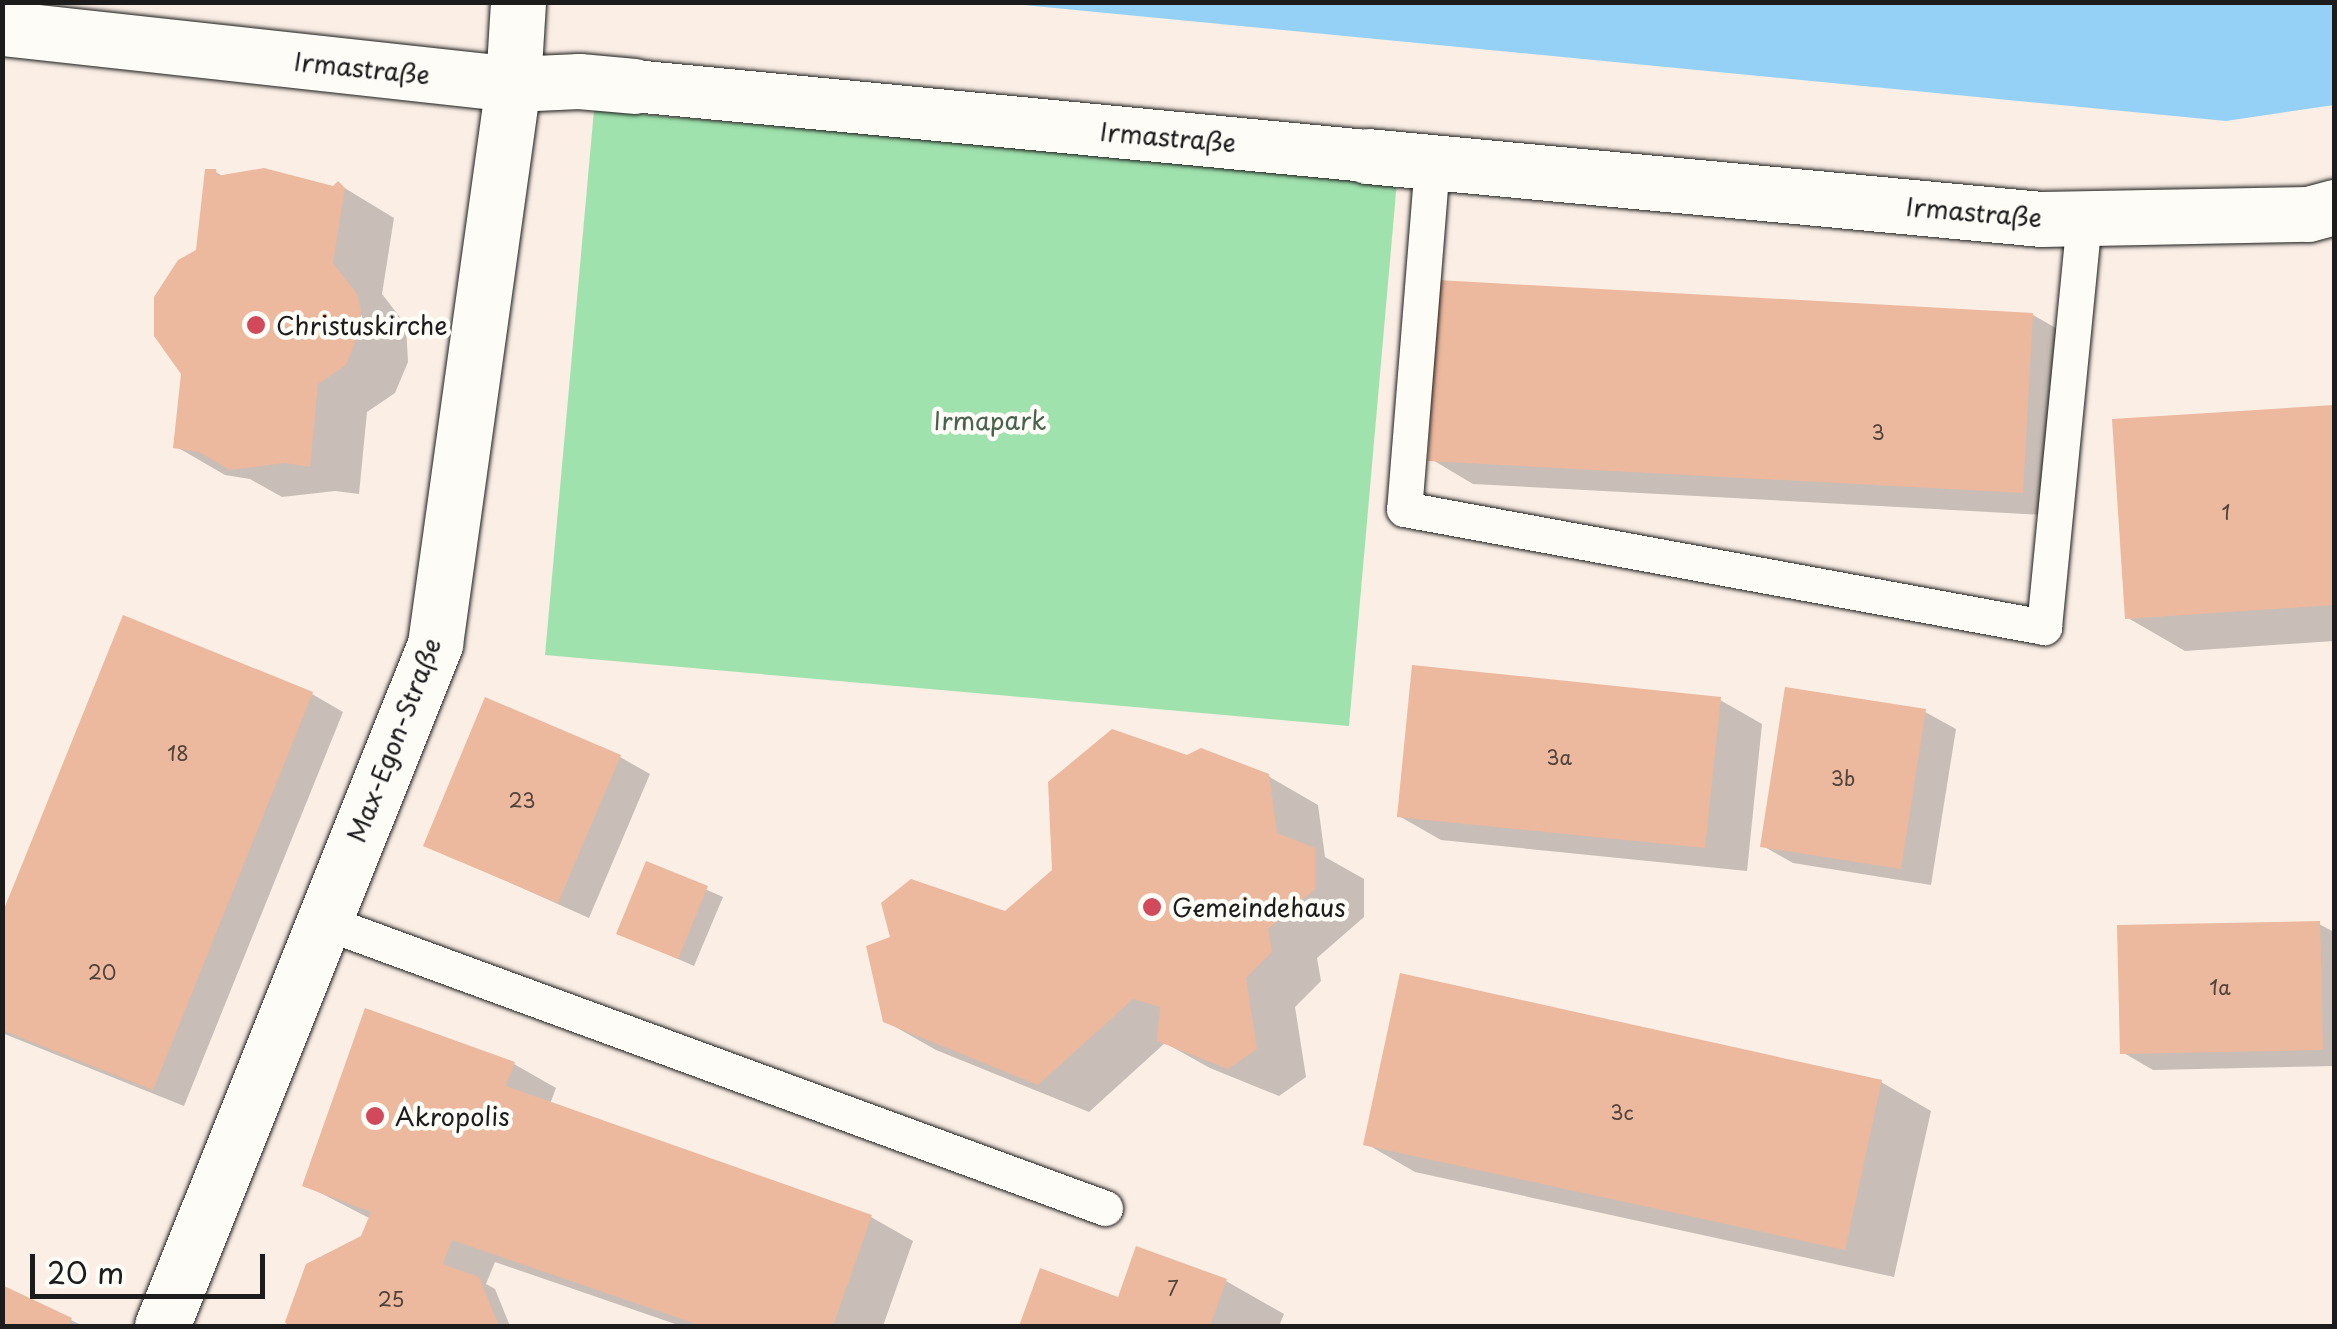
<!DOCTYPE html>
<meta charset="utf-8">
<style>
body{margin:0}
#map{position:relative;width:2337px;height:1329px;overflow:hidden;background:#faeee5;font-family:"Playpen Sans",sans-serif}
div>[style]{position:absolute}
.green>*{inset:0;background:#9fe2ad}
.water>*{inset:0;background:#95d1f6}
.shadow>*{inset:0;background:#0003}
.building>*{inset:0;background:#ecb89e}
.roads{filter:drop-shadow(0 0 2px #1c1c1c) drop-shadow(0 0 2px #1c1c1c)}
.service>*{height:35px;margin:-17.5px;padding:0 17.5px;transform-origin:17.5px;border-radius:17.5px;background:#fdfcf7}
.pedestrian>*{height:52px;margin:-26px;padding:0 26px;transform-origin:26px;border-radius:26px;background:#fdfcf7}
.minor>*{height:55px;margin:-27.5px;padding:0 27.5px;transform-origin:27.5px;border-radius:27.5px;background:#fdfcf7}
.dots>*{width:28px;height:28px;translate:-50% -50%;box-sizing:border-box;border:5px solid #fdfcf7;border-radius:50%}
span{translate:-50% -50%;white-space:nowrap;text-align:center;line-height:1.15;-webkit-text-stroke:9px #fdfcf7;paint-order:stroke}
.number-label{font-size:20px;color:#50433c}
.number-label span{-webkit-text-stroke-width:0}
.street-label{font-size:25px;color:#1c1c1c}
.poi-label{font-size:25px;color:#1c1c1c}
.left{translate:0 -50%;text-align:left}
.park-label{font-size:25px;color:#4a614f}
.frame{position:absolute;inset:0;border:5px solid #1c1c1c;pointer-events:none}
.scale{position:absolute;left:30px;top:1254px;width:235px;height:45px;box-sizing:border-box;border:5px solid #1c1c1c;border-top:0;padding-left:12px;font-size:30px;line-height:35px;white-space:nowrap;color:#1c1c1c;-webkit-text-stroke:8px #fdfcf7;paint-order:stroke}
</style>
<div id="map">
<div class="green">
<i style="clip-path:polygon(594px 110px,1397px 181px,1349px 726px,545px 655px)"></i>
</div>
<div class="water">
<i style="clip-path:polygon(1003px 3px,2334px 3px,2334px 105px,2226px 121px)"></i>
</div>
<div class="shadow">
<i style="clip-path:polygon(216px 172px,224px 177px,333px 189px,338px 184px,394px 218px,382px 294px,406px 325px,408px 362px,395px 393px,367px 412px,359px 494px,335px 491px,282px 497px,250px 479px,225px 475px,175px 446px,199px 252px)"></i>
<i style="clip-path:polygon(2033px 315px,2075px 339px,2064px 516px,1473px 484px,1431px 459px)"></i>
<i style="clip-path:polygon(2334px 407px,2334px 641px,2185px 651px,2128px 618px,2115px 421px)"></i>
<i style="clip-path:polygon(124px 619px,312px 694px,343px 712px,184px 1106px,2px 1033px,2px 920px)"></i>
<i style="clip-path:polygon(1720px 700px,1762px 724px,1747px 871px,1441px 840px,1399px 816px)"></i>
<i style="clip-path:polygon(1925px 712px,1956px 729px,1931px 885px,1793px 863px,1763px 846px)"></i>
<i style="clip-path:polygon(620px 757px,650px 774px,589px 918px,426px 845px)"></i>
<i style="clip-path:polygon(1187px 757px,1268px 776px,1318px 805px,1325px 857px,1364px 879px,1364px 917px,1317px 958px,1321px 981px,1295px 1007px,1306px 1077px,1279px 1096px,1210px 1068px,1165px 1043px,1089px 1112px,936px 1050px,885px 1021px,893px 938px,1006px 914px)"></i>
<i style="clip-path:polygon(648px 864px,723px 897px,694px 966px,619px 933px)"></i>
<i style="clip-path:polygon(2319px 924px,2334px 932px,2334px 1066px,2153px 1070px,2122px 1052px)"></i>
<i style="clip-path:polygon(514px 1064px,556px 1088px,550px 1104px,871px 1217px,913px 1241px,883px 1326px,681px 1326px,495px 1262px,486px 1284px,495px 1289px,510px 1326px,290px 1326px,288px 1321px,363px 1238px,371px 1219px,305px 1185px)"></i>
<i style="clip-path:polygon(1881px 1082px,1931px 1111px,1894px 1277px,1415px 1172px,1365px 1143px)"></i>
<i style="clip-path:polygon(1042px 1271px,1119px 1300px,1226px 1281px,1284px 1314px,1279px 1326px,1021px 1326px)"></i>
<i style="clip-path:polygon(2px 1288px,71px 1320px,83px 1326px,2px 1326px)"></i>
</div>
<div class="building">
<i style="clip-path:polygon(264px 168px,333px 186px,338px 181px,345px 188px,333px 263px,357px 294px,361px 310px,359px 333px,346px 365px,318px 384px,310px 467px,284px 463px,230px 470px,199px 452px,173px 448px,181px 374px,154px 336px,154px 297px,178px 260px,196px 250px,205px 169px,216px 169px,217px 176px)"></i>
<i style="clip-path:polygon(1438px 280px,2033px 313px,2023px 493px,1428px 461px)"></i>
<i style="clip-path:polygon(2334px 405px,2334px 605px,2125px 619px,2112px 419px)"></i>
<i style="clip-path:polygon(123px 615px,313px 692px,153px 1090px,2px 1030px,2px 914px)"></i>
<i style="clip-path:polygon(1412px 665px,1721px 697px,1705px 848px,1397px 817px)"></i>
<i style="clip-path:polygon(1785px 687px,1926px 709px,1901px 869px,1760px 847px)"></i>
<i style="clip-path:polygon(485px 697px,621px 755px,558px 903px,423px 846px)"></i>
<i style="clip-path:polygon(1112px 729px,1187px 755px,1201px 748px,1269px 774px,1277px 833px,1315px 848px,1315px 889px,1268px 929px,1272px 952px,1246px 978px,1257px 1049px,1228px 1069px,1157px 1041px,1160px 1007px,1133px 999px,1038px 1085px,883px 1022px,866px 946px,890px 937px,881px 903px,911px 879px,1005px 911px,1052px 870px,1048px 782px)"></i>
<i style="clip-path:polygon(646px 861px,708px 886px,678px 959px,616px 934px)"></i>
<i style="clip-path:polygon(2320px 921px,2323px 1050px,2120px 1054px,2117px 925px)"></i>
<i style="clip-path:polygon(1400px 973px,1882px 1080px,1845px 1250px,1363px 1145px)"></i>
<i style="clip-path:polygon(365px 1008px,515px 1062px,506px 1086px,872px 1215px,833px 1326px,702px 1326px,452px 1240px,443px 1264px,479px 1277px,499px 1326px,288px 1326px,285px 1322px,306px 1264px,361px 1236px,371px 1212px,302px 1186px)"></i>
<i style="clip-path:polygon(1136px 1246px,1227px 1279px,1210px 1326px,1019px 1326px,1040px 1268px,1118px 1297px)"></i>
<i style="clip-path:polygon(2px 1285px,72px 1318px,68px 1326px,2px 1326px)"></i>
</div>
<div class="roads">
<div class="service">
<i style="left:1432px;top:163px;width:347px;rotate:94.6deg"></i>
<i style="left:1404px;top:509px;width:651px;rotate:10.45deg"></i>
<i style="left:2044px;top:627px;width:411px;rotate:-84.4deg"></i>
<i style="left:322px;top:921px;width:834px;rotate:20.13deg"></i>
</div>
<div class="pedestrian">
<i style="left:634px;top:86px;width:736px;rotate:5.46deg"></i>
</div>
<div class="minor">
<i style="left:2px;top:28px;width:514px;rotate:6.25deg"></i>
<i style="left:513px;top:84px;width:66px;rotate:-2.6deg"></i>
<i style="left:579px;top:81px;width:55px;rotate:5.2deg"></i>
<i style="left:1367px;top:156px;width:677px;rotate:5.34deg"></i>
<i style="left:2041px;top:219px;width:267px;rotate:-1.1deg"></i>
<i style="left:2308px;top:214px;width:27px;rotate:-15deg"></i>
<i style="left:162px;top:1326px;width:735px;rotate:-68.18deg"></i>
<i style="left:435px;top:644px;width:565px;rotate:-82.07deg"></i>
<i style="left:513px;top:84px;width:82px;rotate:-86.5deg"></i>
</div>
</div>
<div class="dots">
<i style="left:256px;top:325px;background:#d1495b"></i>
<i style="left:1152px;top:907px;background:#d1495b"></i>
<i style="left:375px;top:1116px;background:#d1495b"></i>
</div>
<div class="number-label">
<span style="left:1878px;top:432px">3</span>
<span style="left:2226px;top:512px">1</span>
<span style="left:178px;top:753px">18</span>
<span style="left:1559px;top:757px">3a</span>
<span style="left:1843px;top:778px">3b</span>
<span style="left:522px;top:800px">23</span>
<span style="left:102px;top:972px">20</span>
<span style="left:2220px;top:987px">1a</span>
<span style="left:1622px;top:1112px">3c</span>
<span style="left:1173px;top:1288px">7</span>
<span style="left:391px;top:1299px">25</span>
</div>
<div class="street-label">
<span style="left:362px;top:68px;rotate:6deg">Irmastraße</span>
<span style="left:1168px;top:137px;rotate:5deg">Irmastraße</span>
<span style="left:1974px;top:212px;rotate:5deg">Irmastraße</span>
<span style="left:394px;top:740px;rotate:-69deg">Max-Egon-Straße</span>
</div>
<div class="poi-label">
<span class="left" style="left:276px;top:325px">Christuskirche</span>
<span class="left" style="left:1172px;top:907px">Gemeindehaus</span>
<span class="left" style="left:395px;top:1116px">Akropolis</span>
</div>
<div class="park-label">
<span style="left:990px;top:420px">Irmapark</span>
</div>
<div class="frame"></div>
<div class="scale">20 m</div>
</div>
